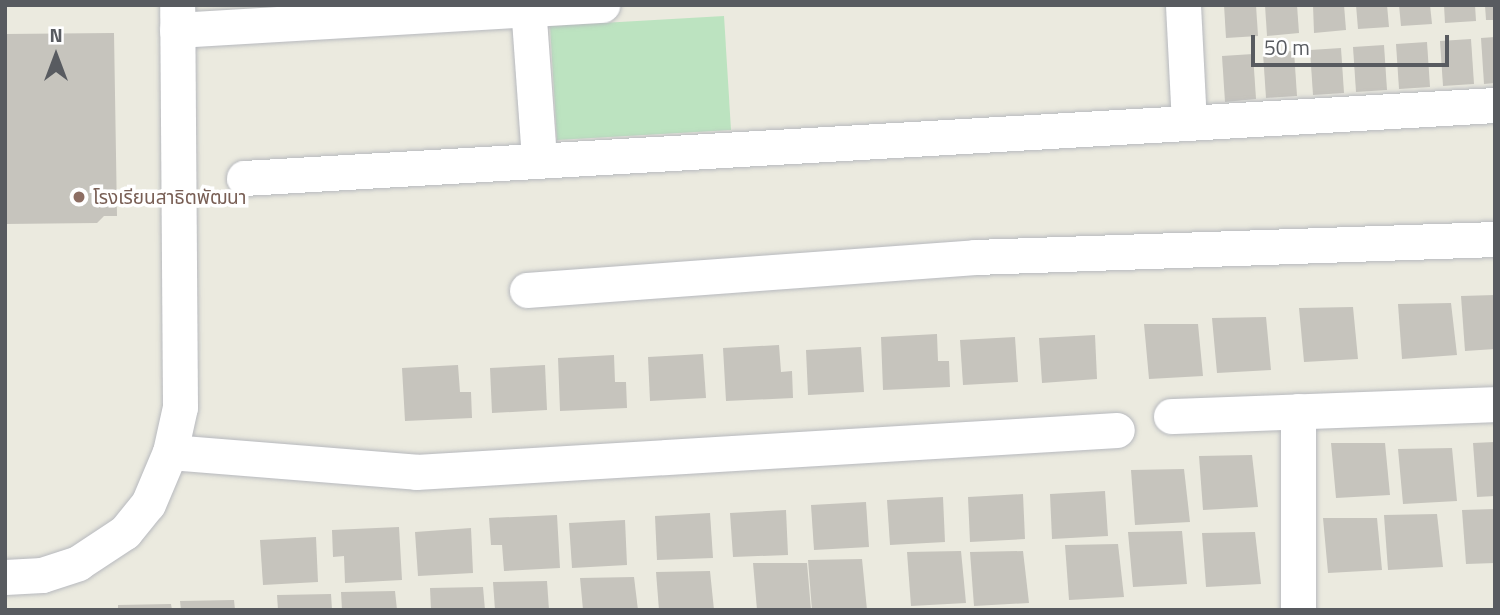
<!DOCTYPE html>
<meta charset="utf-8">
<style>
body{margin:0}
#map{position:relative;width:1500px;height:615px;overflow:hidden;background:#ebeadf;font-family:"Titillium Web","Noto Sans Thai",sans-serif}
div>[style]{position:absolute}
.green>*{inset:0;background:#bce3c0}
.building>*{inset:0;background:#c6c4bd}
.roads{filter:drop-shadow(0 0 2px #b7b9be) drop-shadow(0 0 2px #b7b9be)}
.minor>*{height:35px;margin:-17.5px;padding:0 17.5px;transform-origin:17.5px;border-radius:17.5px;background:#fff}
.dots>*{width:19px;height:19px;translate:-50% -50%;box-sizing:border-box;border:4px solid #fff;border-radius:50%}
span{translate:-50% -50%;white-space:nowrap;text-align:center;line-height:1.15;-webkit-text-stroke:7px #fff;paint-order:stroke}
.education-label{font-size:19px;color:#785e54}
.left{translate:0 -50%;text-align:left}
.frame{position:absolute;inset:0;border:7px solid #585b60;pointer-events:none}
.north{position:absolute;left:21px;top:21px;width:70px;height:70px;-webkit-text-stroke:5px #fff;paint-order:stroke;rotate:0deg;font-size:19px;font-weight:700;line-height:28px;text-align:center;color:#585b60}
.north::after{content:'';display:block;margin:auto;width:24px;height:32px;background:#585b60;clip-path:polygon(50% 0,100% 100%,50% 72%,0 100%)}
.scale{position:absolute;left:1251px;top:35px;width:198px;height:32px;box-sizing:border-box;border:4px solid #585b60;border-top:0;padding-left:9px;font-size:21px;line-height:24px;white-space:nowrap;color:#585b60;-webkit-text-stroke:5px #fff;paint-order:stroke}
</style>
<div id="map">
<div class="green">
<i style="clip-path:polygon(724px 16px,731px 130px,557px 140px,550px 26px)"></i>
</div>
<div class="building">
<i style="clip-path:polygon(1224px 5px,1256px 5px,1258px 36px,1226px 38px)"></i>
<i style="clip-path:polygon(1265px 5px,1297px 5px,1299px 33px,1267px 36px)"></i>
<i style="clip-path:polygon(1313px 5px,1344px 5px,1346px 30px,1314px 33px)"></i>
<i style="clip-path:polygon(1356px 5px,1387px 5px,1389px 27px,1358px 29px)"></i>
<i style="clip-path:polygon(1399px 5px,1430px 5px,1432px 24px,1401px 26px)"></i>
<i style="clip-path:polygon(1444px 5px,1475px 5px,1476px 21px,1445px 23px)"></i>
<i style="clip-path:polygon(1485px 5px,1495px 5px,1495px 20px,1486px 20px)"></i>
<i style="clip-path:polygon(114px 33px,117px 216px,104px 216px,97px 223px,5px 224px,5px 34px)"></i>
<i style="clip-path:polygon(1495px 37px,1495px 83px,1484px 84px,1481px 38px)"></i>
<i style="clip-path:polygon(1471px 39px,1474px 84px,1443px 86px,1440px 41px)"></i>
<i style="clip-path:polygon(1427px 42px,1430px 87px,1399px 89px,1396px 44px)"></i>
<i style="clip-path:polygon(1384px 45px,1387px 90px,1356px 92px,1353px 47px)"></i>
<i style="clip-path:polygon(1341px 48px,1344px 93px,1313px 95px,1310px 50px)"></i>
<i style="clip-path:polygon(1294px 51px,1297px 96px,1266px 98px,1263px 53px)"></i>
<i style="clip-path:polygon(1253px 54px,1256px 99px,1225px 102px,1222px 56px)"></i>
<i style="clip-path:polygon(1495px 295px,1495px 349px,1465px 351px,1461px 296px)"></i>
<i style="clip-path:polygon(1451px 303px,1457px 355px,1402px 359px,1398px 304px)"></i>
<i style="clip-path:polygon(1353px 307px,1358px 359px,1304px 362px,1299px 308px)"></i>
<i style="clip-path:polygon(1266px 317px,1271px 370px,1217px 373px,1212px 318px)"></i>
<i style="clip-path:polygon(1144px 324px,1198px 324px,1203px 376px,1149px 379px)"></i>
<i style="clip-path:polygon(937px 334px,938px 361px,949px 361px,950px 387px,883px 390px,881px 337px)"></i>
<i style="clip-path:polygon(1095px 335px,1097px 379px,1042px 383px,1039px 338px)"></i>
<i style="clip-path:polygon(1015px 337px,1018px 382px,963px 385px,960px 340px)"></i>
<i style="clip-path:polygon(779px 345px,781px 372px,792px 371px,793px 398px,726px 401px,723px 348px)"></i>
<i style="clip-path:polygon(861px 347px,864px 392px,808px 395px,806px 350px)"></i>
<i style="clip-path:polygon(703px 354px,706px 398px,650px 401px,648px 357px)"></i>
<i style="clip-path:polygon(614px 355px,615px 382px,626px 382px,627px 408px,560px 411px,558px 358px)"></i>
<i style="clip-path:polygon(458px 365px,460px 392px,471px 392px,472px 418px,405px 421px,402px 368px)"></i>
<i style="clip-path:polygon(545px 365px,547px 410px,492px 413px,490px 368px)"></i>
<i style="clip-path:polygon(1495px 442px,1495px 496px,1477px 497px,1473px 443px)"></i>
<i style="clip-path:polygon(1331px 443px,1385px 443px,1390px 495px,1336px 498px)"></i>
<i style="clip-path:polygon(1452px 448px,1457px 501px,1403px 504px,1398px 449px)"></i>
<i style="clip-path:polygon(1252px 455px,1258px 507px,1203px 510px,1199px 456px)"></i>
<i style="clip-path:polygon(1184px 469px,1190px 522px,1135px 525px,1131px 470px)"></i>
<i style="clip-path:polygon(1105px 491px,1108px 536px,1052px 539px,1050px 494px)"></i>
<i style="clip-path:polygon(1023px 494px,1025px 539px,970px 542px,968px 497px)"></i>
<i style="clip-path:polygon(943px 497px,945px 542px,890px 545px,887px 500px)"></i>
<i style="clip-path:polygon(866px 502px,869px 547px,814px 550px,811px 505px)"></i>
<i style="clip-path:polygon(1495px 509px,1495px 563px,1466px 564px,1462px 510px)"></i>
<i style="clip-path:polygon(786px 510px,788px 555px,733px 557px,730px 513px)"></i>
<i style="clip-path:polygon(710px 513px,713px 558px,657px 560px,655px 516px)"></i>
<i style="clip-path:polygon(1437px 514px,1443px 567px,1388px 570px,1384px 515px)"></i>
<i style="clip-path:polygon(557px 515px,560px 568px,504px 571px,502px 545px,491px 545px,489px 518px)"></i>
<i style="clip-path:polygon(1323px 518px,1377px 518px,1382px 570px,1328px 573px)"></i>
<i style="clip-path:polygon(625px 520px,627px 565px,572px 568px,569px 523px)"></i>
<i style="clip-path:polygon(399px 527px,402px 580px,345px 583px,344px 556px,333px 557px,332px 530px)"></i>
<i style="clip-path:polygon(471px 528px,473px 573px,418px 576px,415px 532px)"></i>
<i style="clip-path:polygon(1182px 531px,1187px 584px,1133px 587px,1128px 532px)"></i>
<i style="clip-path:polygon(1255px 532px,1261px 584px,1206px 587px,1202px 533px)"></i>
<i style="clip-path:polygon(316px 537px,318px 582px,263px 585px,260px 540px)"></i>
<i style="clip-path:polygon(1118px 544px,1124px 597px,1069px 600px,1065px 545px)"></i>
<i style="clip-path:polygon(961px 551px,966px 603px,911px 606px,907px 552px)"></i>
<i style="clip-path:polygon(1023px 551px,1029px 603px,974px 606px,970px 552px)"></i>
<i style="clip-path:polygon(862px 559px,867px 610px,812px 610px,808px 560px)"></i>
<i style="clip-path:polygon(753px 563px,807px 563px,811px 610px,757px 610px)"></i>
<i style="clip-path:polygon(710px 571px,714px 610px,659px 610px,656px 572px)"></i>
<i style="clip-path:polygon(634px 577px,638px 610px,583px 610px,580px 578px)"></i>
<i style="clip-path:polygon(547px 581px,549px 610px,495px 610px,493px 582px)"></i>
<i style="clip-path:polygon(483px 587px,485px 610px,431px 610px,430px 588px)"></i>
<i style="clip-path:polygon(395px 591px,397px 610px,342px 610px,341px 592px)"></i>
<i style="clip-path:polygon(331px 594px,332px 610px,278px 610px,277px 595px)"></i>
<i style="clip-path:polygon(234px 600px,235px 610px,181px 610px,180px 601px)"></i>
<i style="clip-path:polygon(171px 604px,172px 610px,118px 610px,118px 605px)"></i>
</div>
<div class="roads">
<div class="minor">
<i style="left:528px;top:5px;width:155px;rotate:85.9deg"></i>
<i style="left:1183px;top:5px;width:117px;rotate:87.1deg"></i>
<i style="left:177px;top:30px;width:426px;rotate:-3.4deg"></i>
<i style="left:244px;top:178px;width:1253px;rotate:-3.34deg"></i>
<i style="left:527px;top:290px;width:449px;rotate:-4.2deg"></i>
<i style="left:975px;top:257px;width:520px;rotate:-1.98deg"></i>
<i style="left:1298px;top:411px;width:199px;rotate:90deg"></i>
<i style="left:1171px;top:416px;width:324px;rotate:-2.1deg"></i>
<i style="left:170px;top:452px;width:247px;rotate:4.6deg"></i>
<i style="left:416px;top:472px;width:702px;rotate:-3.43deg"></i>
<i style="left:5px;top:577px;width:37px;rotate:-3deg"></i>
<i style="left:42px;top:575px;width:38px;rotate:-18deg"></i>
<i style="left:78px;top:563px;width:56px;rotate:-33.4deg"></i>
<i style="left:125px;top:532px;width:36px;rotate:-51deg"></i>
<i style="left:148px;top:504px;width:56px;rotate:-67.1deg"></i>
<i style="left:170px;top:452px;width:46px;rotate:-77.5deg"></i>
<i style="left:180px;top:407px;width:402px;rotate:-90.4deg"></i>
</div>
</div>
<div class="dots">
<i style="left:79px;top:197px;background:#8d6e63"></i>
</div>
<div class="education-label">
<span class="left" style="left:93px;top:197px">โรงเรียนสาธิตพัฒนา</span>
</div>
<div class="frame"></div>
<div class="north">N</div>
<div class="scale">50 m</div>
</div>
